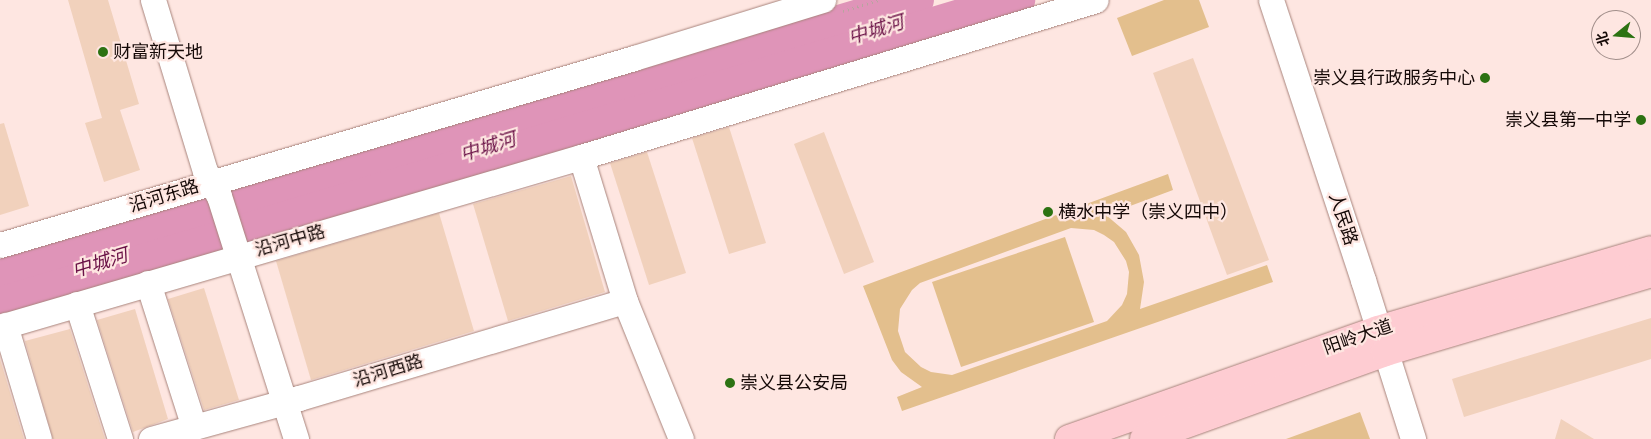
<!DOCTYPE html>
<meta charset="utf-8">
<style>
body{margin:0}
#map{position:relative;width:1651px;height:439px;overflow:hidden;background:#fee6e1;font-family:"Archivo Narrow","Noto Sans SC",sans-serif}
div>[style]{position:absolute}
.green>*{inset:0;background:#e3bf8d}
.river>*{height:36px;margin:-18px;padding:0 18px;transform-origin:18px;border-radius:18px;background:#df94b8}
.building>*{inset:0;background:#f1d1bc}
.path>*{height:3px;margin-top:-1.5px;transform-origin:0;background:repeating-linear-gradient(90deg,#b8a49f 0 1px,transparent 0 5px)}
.roads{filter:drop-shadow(0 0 1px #a8847c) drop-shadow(0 0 1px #a8847c)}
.minor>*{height:25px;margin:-12.5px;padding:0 12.5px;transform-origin:12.5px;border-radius:12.5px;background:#fff}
.major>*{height:28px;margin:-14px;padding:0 14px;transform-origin:14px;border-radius:14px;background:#feccd2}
.dots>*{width:14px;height:14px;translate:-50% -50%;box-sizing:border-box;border:2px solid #fee6e1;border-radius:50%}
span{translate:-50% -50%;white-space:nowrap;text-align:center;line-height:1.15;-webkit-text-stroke:4.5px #fee6e1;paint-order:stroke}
.poi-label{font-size:18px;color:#150907}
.left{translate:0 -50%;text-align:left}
.right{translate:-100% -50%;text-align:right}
.street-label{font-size:18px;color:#150907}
.water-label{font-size:19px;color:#6b1247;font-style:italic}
.north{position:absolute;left:1591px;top:10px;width:50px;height:50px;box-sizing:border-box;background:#fee6e1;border:1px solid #a18e8a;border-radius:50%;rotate:253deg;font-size:14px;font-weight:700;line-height:20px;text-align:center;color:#150907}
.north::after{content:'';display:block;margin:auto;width:18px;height:22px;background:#2c7212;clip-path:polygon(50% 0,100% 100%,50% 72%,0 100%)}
</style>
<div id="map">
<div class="green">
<i style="clip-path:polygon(1164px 0,1199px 0,1209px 27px,1132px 56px,1117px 18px)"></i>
<i style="clip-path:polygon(evenodd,1168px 174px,1173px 190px,1106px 215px,1126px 232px,1139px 255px,1144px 282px,1140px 309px,1267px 265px,1273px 282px,902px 411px,897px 397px,922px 387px,901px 372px,892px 360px,863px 286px,1168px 174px,1071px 228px,1094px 230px,1104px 235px,1114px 242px,1126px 261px,1129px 272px,1127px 294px,1122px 305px,1107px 321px,952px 375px,931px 372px,921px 367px,905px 352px,898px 331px,900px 309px,912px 290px,920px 283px,1071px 228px)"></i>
<i style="clip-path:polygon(1065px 237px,1094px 322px,961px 367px,932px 282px)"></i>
<i style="clip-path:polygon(1360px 412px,1370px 439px,1286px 439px)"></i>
</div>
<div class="river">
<i style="left:0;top:274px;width:956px;rotate:-16.65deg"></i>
<i style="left:0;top:305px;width:1062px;rotate:-16.69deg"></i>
</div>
<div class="building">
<i style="clip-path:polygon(68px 0,108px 0,139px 104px,120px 110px,140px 170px,104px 182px,85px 123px,102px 118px)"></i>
<i style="clip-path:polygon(1193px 58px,1269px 260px,1227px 275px,1153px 73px)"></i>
<i style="clip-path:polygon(4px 123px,29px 206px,0 215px,0 124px)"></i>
<i style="clip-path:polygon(729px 127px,766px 243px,729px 254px,692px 138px)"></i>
<i style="clip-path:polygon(824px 132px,874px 262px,844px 274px,794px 144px)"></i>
<i style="clip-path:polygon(647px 152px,686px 273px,649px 285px,610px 163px)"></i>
<i style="clip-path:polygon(571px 176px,605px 292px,508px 321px,473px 204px)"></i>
<i style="clip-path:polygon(439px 213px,474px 331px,311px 380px,276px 261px)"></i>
<i style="clip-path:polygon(204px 288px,239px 400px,204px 410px,168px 299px)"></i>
<i style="clip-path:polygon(135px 309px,168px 419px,133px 432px,97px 320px)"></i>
<i style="clip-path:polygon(1651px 318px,1651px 359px,1464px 417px,1452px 379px)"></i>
<i style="clip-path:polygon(70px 329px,105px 439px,53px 439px,25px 341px)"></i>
<i style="clip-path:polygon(0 359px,24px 439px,0 439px)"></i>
<i style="clip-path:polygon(1561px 419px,1594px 439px,1555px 439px)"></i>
</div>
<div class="path">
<i style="left:843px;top:11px;width:37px;rotate:-17deg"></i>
</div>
<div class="roads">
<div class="minor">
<i style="left:153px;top:0;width:179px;rotate:73.1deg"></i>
<i style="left:205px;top:171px;width:29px;rotate:61deg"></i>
<i style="left:219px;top:196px;width:255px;rotate:72.4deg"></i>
<i style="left:1271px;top:0;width:295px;rotate:71.8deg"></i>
<i style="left:1363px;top:280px;width:167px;rotate:72.5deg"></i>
<i style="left:581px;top:157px;width:151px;rotate:73deg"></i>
<i style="left:625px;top:301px;width:149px;rotate:67.9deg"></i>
<i style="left:0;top:245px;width:661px;rotate:-16.43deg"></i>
<i style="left:634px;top:58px;width:198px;rotate:-17.1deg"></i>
<i style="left:148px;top:283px;width:151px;rotate:72.3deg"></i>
<i style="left:77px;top:304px;width:142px;rotate:72.3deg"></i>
<i style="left:5px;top:325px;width:119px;rotate:73.4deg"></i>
<i style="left:0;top:327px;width:605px;rotate:-16.31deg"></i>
<i style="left:581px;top:157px;width:538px;rotate:-16.95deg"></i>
<i style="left:151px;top:439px;width:154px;rotate:-15.5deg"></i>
<i style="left:299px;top:398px;width:340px;rotate:-16.6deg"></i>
</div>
<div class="major">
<i style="left:1069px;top:439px;width:328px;rotate:-19.4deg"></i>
<i style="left:1378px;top:330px;width:284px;rotate:-16.3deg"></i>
<i style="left:1144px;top:439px;width:256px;rotate:-19.8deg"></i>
<i style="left:1385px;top:352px;width:277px;rotate:-16.5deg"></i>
</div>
</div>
<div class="dots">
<i style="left:103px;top:52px;background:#2c7212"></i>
<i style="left:1485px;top:78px;background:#2c7212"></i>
<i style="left:1641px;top:120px;background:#2c7212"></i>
<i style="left:1048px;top:212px;background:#2c7212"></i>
<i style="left:730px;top:383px;background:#2c7212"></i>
</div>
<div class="poi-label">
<span class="left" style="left:113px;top:52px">财富新天地</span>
<span class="right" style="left:1475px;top:78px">崇义县行政服务中心</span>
<span class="right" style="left:1631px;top:120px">崇义县第一中学</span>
<span class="left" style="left:1058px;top:212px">横水中学（崇义四中）</span>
<span class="left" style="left:740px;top:383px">崇义县公安局</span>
</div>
<div class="street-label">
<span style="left:164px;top:196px;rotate:-17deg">沿河东路</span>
<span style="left:1343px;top:219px;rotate:72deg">人民路</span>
<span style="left:290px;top:241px;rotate:-16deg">沿河中路</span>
<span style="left:1358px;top:337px;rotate:-19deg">阳岭大道</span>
<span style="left:388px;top:371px;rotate:-17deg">沿河西路</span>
</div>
<div class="water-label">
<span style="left:876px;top:30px;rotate:-17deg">中城河</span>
<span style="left:488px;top:147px;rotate:-17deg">中城河</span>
<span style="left:100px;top:263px;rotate:-17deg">中城河</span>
</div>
<div class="north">北</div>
</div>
